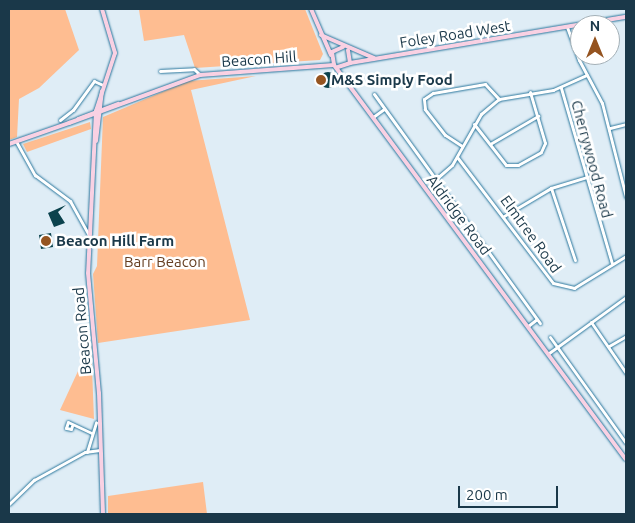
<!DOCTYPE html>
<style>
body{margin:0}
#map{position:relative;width:635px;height:523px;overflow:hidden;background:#dfedf6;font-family:Ubuntu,sans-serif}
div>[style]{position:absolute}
.green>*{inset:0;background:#febd91}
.building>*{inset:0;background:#0b424d}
.round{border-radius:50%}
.roads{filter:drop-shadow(0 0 1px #2c789e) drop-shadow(0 0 1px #2c789e)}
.street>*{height:3px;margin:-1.5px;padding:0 1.5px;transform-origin:1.5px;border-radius:1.5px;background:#fff}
.secondary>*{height:4px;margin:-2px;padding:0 2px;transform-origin:2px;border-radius:2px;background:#f9d1e3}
.dots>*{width:14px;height:14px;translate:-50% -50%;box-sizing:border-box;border:2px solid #fff;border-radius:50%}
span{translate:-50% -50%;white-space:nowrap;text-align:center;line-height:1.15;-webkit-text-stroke:5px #fff;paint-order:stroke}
.street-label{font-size:15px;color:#1a3849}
.poi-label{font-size:15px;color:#1a3849;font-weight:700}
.left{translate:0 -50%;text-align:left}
.park-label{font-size:15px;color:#653e21}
.frame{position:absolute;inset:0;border:10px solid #1a3849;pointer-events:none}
.north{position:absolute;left:570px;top:15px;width:50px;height:50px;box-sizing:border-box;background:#fff;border:1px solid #a3afb6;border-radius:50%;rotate:0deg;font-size:14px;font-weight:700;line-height:20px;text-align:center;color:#1a3849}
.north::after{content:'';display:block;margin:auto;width:18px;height:22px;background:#955420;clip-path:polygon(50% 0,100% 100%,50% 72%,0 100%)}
.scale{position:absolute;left:458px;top:486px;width:100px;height:22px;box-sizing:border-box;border:2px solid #1a3849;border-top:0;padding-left:6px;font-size:15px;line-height:18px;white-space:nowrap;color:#1a3849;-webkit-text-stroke:4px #fff;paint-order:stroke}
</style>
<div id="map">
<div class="green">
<i style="clip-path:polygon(9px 9px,65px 9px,79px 50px,39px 88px,19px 99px,17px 137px,9px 140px)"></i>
<i style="clip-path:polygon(305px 9px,323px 54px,320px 60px,195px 68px,184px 35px,144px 41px,139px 10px)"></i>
<i style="clip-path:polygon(256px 76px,191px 90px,250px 320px,98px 343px,93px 274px,97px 266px,103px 117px,188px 81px)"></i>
<i style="clip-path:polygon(90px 122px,91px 129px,27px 152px,23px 144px)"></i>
<i style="clip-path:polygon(91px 343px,94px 419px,60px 410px)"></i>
<i style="clip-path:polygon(203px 482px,207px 514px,108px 514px,108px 496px)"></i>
</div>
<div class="building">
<i class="round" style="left:320px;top:72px;width:16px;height:16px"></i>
<i style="clip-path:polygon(66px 205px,58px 212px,65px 223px,54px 227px,48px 213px)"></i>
<i style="clip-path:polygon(51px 233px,53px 247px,41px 249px,39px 235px)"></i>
</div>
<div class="roads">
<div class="street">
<i style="left:567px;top:27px;width:35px;rotate:70deg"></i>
<i style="left:579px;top:60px;width:49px;rotate:61.9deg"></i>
<i style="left:602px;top:103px;width:97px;rotate:75.7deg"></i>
<i style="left:160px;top:71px;width:34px;rotate:-3deg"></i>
<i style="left:194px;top:69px;width:8px;rotate:45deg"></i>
<i style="left:561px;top:88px;width:182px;rotate:73.8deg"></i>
<i style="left:374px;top:94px;width:283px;rotate:54.1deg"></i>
<i style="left:373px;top:117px;width:14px;rotate:-36deg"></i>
<i style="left:60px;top:120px;width:16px;rotate:-38deg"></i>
<i style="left:73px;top:110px;width:36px;rotate:-54deg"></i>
<i style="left:94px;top:81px;width:10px;rotate:24deg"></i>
<i style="left:474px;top:124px;width:52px;rotate:52deg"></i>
<i style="left:506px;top:165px;width:12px"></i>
<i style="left:518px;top:165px;width:26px;rotate:-29deg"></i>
<i style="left:541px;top:152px;width:10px;rotate:-66deg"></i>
<i style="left:545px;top:143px;width:53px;rotate:-106.4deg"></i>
<i style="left:610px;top:128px;width:16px;rotate:-14deg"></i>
<i style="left:17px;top:143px;width:37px;rotate:61deg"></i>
<i style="left:35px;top:175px;width:44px;rotate:36.6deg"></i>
<i style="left:70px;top:201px;width:39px;rotate:61deg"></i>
<i style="left:490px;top:144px;width:56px;rotate:-30.3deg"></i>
<i style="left:462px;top:146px;width:20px;rotate:-147deg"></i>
<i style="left:445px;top:135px;width:33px;rotate:-128deg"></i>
<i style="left:425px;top:109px;width:10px;rotate:-96deg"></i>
<i style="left:424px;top:99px;width:11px;rotate:-34deg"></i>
<i style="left:433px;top:93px;width:53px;rotate:-9.8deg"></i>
<i style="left:485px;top:84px;width:21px;rotate:47deg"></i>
<i style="left:457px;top:157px;width:158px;rotate:52.7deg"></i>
<i style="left:553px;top:283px;width:22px;rotate:13deg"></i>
<i style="left:574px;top:288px;width:61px;rotate:-31.6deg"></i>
<i style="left:436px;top:179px;width:21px;rotate:-41deg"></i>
<i style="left:452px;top:165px;width:59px;rotate:-60.4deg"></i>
<i style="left:481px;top:114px;width:23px;rotate:-40deg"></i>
<i style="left:499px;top:99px;width:55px;rotate:-9.5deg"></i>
<i style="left:553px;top:90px;width:37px;rotate:-24deg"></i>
<i style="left:551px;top:188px;width:76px;rotate:71.6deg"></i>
<i style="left:504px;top:216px;width:55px;rotate:-30.8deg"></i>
<i style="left:551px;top:188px;width:38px;rotate:-17deg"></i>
<i style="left:591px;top:322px;width:62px;rotate:55.5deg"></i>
<i style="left:528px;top:326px;width:11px;rotate:-38deg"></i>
<i style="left:550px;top:337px;width:130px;rotate:54.4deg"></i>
<i style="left:609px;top:346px;width:20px;rotate:-30deg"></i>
<i style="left:549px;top:353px;width:95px;rotate:-36deg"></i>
<i style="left:72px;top:426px;width:3px;rotate:108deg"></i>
<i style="left:71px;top:429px;width:5px;rotate:-169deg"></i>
<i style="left:66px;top:428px;width:6px;rotate:-72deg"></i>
<i style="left:68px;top:422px;width:26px;rotate:25deg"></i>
<i style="left:87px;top:452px;width:31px;rotate:-73deg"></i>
<i style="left:9px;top:504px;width:35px;rotate:-44deg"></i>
<i style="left:34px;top:480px;width:58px;rotate:-28.8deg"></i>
<i style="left:85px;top:452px;width:15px;rotate:-8deg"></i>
</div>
<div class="secondary">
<i style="left:102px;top:9px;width:46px;rotate:73.5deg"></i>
<i style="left:115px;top:53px;width:61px;rotate:108.1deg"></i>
<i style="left:96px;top:111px;width:162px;rotate:92.8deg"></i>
<i style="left:88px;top:273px;width:121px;rotate:84.8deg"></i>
<i style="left:99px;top:393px;width:121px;rotate:88.1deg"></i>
<i style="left:311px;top:9px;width:50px;rotate:66.5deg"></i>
<i style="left:321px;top:35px;width:58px;rotate:23.5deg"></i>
<i style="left:343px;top:47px;width:12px;rotate:156deg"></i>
<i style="left:332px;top:52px;width:13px;rotate:81deg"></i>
<i style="left:334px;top:65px;width:490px;rotate:53.5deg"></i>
<i style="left:350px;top:63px;width:280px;rotate:-9.5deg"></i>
<i style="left:338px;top:67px;width:13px;rotate:-18deg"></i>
<i style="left:350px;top:63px;width:13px;rotate:-99deg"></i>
<i style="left:78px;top:119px;width:43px;rotate:-20.6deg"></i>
<i style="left:69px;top:123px;width:140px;rotate:-20.1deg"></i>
<i style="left:200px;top:75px;width:134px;rotate:-4.3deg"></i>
<i style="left:96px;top:141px;width:50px;rotate:-83.2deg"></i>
<i style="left:9px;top:144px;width:64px;rotate:-19.3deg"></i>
</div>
</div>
<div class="dots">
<i style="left:321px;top:80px;background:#955420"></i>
<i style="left:46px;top:241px;background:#955420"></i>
</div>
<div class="street-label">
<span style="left:455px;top:34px;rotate:-9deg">Foley Road West</span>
<span style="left:259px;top:59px;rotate:-4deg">Beacon Hill</span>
<span style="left:592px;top:159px;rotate:75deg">Cherrywood Road</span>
<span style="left:459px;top:215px;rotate:53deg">Aldridge Road</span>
<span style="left:531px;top:234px;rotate:54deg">Elmtree Road</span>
<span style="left:82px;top:331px;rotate:-95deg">Beacon Road</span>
</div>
<div class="poi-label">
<span class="left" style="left:331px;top:80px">M&amp;S Simply Food</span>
<span class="left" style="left:56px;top:241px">Beacon Hill Farm</span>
</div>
<div class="park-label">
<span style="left:165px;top:262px">Barr Beacon</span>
</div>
<div class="frame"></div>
<div class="north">N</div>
<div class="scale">200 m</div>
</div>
